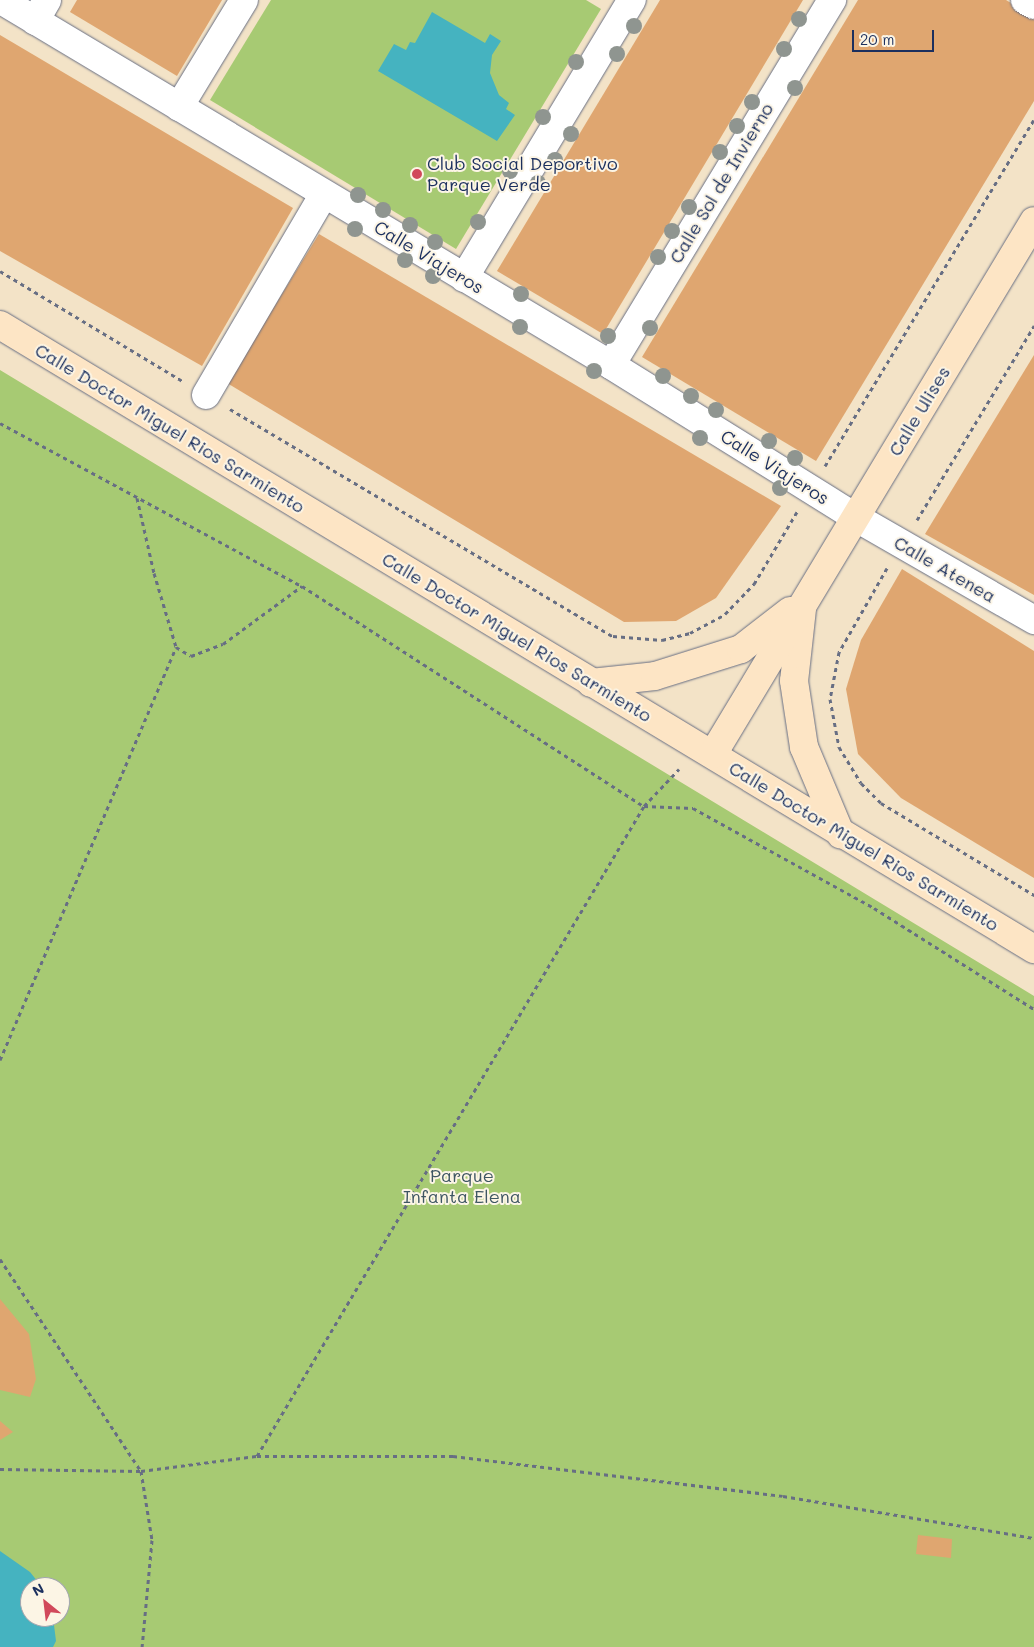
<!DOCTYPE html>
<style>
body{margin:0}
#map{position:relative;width:1034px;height:1647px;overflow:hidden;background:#f3e3c7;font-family:Mali,sans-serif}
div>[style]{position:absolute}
.green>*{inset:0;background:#a7ca73}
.water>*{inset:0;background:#45b3c0}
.building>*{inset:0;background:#dfa670}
.path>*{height:3px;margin-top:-1.5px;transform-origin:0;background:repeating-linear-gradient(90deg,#676e83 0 4px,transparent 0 8px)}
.roads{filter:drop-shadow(0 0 1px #676e83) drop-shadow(0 0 1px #676e83)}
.street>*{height:28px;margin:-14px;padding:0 14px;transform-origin:14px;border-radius:14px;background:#fff}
.secondary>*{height:28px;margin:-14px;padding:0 14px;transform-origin:14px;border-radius:14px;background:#fde5c5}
.trees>*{width:16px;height:16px;margin:-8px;border-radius:50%;background:#8f9590}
.dots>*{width:14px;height:14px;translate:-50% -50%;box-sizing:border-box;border:2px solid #fcf5e5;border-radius:50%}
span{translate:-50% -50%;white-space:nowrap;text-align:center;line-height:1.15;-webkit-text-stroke:4px #fcf5e5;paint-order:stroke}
.poi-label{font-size:18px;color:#1b2f5e}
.left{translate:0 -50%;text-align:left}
.street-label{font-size:18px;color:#1b2f5e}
.park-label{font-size:18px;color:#3e5663}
.north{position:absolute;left:20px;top:1577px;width:50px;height:50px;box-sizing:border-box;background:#fcf5e5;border:1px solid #a2a6af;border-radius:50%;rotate:331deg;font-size:14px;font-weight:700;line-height:20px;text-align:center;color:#1b2f5e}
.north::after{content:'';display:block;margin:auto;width:18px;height:22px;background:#d1495b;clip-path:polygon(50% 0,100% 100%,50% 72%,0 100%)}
.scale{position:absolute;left:852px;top:30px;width:82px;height:22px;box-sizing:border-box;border:2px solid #1b2f5e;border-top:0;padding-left:6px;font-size:15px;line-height:18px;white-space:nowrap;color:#1b2f5e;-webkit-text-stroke:4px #fcf5e5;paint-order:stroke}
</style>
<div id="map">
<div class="green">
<i style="clip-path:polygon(271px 0,586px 0,601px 9px,456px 249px,210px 100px)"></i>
<i style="clip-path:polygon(evenodd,0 370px,1034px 996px,1034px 1647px,0 1647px,0 370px,30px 1587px,60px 1587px,60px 1617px,30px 1617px,30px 1587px)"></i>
</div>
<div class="water">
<i style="clip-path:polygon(432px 12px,485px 43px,490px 34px,501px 41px,492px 55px,490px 73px,499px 95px,509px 103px,506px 109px,515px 115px,497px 141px,378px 71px,394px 44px,406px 50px,410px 42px,415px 43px)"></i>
<i style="clip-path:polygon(0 1551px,30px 1572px,42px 1587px,30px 1587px,30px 1617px,53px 1617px,56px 1641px,53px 1647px,0 1647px)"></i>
</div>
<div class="building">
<i style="clip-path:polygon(77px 0,222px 0,177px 76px,70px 12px)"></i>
<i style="clip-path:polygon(660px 0,803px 0,603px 334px,497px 271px)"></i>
<i style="clip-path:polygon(858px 0,1006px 0,1034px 17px,1034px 101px,816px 461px,642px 357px)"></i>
<i style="clip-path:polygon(0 35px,293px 208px,202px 366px,0 251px)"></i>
<i style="clip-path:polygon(319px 234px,781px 506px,716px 598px,676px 621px,624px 622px,227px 383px)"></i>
<i style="clip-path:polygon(1034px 355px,1034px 595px,925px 534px)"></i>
<i style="clip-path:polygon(902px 569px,1034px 651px,1034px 878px,901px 798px,858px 754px,846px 689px,861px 640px)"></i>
<i style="clip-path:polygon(0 1299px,29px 1334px,36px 1379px,30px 1397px,0 1390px)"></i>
<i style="clip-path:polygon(0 1421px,13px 1432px,0 1440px)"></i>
<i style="clip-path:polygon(918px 1535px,952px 1539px,951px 1558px,916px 1554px)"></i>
</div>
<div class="path">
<i style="left:0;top:271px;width:215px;rotate:31.1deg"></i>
<i style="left:230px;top:409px;width:445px;rotate:30.7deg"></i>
<i style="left:613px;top:636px;width:49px;rotate:4.7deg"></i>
<i style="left:662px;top:640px;width:29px;rotate:-14deg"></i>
<i style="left:690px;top:633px;width:40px;rotate:-28deg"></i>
<i style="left:725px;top:614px;width:42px;rotate:-46deg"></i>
<i style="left:754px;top:584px;width:84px;rotate:-59.2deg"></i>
<i style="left:0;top:423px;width:343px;rotate:28.4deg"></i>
<i style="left:302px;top:586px;width:407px;rotate:32.8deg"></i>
<i style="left:644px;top:806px;width:49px;rotate:2.3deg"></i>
<i style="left:693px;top:808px;width:207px;rotate:28.9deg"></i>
<i style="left:874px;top:908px;width:189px;rotate:32.3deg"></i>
<i style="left:825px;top:466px;width:404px;rotate:-58.9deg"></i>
<i style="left:137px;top:498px;width:77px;rotate:77.2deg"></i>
<i style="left:154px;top:573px;width:77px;rotate:73.4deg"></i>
<i style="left:176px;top:647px;width:17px;rotate:31deg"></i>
<i style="left:191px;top:656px;width:34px;rotate:-21deg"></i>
<i style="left:223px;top:644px;width:98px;rotate:-36.3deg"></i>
<i style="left:917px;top:520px;width:227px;rotate:-58.9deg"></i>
<i style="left:887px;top:568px;width:97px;rotate:119.7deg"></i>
<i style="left:839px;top:652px;width:48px;rotate:100.8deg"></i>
<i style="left:830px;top:699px;width:49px;rotate:79.4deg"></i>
<i style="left:839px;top:747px;width:42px;rotate:58.6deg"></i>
<i style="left:861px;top:783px;width:28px;rotate:45deg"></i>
<i style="left:881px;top:803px;width:179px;rotate:31deg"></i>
<i style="left:0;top:1060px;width:449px;rotate:-66.9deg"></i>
<i style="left:0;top:1259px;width:255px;rotate:56.4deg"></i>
<i style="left:141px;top:1471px;width:70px;rotate:80.9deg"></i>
<i style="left:152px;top:1540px;width:107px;rotate:95.3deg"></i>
<i style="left:257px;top:1456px;width:196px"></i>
<i style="left:453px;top:1456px;width:332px;rotate:6.9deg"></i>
<i style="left:783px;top:1496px;width:254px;rotate:9.5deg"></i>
<i style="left:0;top:1469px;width:141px;rotate:0.8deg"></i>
<i style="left:141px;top:1471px;width:117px;rotate:-7.4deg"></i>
<i style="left:257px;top:1456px;width:756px;rotate:-59.23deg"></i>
<i style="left:644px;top:806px;width:51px;rotate:-46.6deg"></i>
</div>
<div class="roads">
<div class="street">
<i style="left:1px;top:0;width:711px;rotate:30.89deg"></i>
<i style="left:611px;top:365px;width:287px;rotate:31.9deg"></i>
<i style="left:855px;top:517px;width:207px;rotate:29.9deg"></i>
<i style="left:1025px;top:0;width:10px;rotate:29deg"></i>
<i style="left:35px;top:21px;width:24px;rotate:-60deg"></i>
<i style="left:179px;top:107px;width:125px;rotate:-58.7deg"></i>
<i style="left:464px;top:278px;width:325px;rotate:-58.9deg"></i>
<i style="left:611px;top:365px;width:427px;rotate:-58.8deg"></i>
<i style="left:206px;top:395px;width:233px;rotate:-59.6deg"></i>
</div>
<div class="secondary">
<i style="left:0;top:325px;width:1208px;rotate:31.11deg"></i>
<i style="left:802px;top:609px;width:72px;rotate:96.3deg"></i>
<i style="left:794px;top:681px;width:67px;rotate:81.4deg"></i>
<i style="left:804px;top:747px;width:95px;rotate:67.2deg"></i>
<i style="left:591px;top:683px;width:64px;rotate:-6.2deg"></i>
<i style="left:655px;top:676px;width:90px;rotate:-17.4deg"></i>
<i style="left:741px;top:649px;width:62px;rotate:-37.8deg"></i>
<i style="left:713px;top:754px;width:622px;rotate:-58.94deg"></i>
</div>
</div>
<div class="trees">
<i style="left:799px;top:19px"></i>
<i style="left:634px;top:26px"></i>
<i style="left:784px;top:49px"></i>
<i style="left:617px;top:54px"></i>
<i style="left:576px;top:62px"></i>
<i style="left:795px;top:88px"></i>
<i style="left:752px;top:102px"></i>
<i style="left:543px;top:117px"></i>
<i style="left:737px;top:126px"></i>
<i style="left:571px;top:134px"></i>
<i style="left:720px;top:152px"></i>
<i style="left:555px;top:160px"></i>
<i style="left:510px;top:171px"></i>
<i style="left:538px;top:183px"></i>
<i style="left:358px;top:195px"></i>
<i style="left:689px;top:207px"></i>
<i style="left:383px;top:210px"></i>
<i style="left:478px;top:222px"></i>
<i style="left:410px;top:225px"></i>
<i style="left:355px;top:229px"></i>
<i style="left:672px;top:231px"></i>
<i style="left:435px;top:242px"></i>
<i style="left:658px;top:257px"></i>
<i style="left:405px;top:260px"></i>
<i style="left:433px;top:276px"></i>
<i style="left:521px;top:294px"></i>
<i style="left:520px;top:327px"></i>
<i style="left:650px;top:328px"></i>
<i style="left:608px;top:336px"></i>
<i style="left:594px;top:371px"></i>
<i style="left:663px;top:376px"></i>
<i style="left:691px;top:396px"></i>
<i style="left:716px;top:410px"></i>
<i style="left:700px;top:438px"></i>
<i style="left:769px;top:441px"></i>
<i style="left:795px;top:458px"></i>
<i style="left:780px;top:488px"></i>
</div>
<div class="dots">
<i style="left:417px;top:174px;background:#d1495b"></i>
</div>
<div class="poi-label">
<span class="left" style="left:427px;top:174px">Club Social Deportivo<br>Parque Verde</span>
</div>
<div class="street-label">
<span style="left:721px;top:183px;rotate:-59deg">Calle Sol de Invierno</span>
<span style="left:429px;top:257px;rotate:31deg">Calle Viajeros</span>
<span style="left:919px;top:411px;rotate:-59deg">Calle Ulises</span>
<span style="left:170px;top:428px;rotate:31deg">Calle Doctor Miguel Rios Sarmiento</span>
<span style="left:775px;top:467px;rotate:32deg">Calle Viajeros</span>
<span style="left:945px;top:569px;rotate:30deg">Calle Atenea</span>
<span style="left:517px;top:637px;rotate:31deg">Calle Doctor Miguel Rios Sarmiento</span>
<span style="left:864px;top:846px;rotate:31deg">Calle Doctor Miguel Rios Sarmiento</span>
</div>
<div class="park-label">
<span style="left:462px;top:1186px">Parque<br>Infanta Elena</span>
</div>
<div class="north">N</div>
<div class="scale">20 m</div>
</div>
